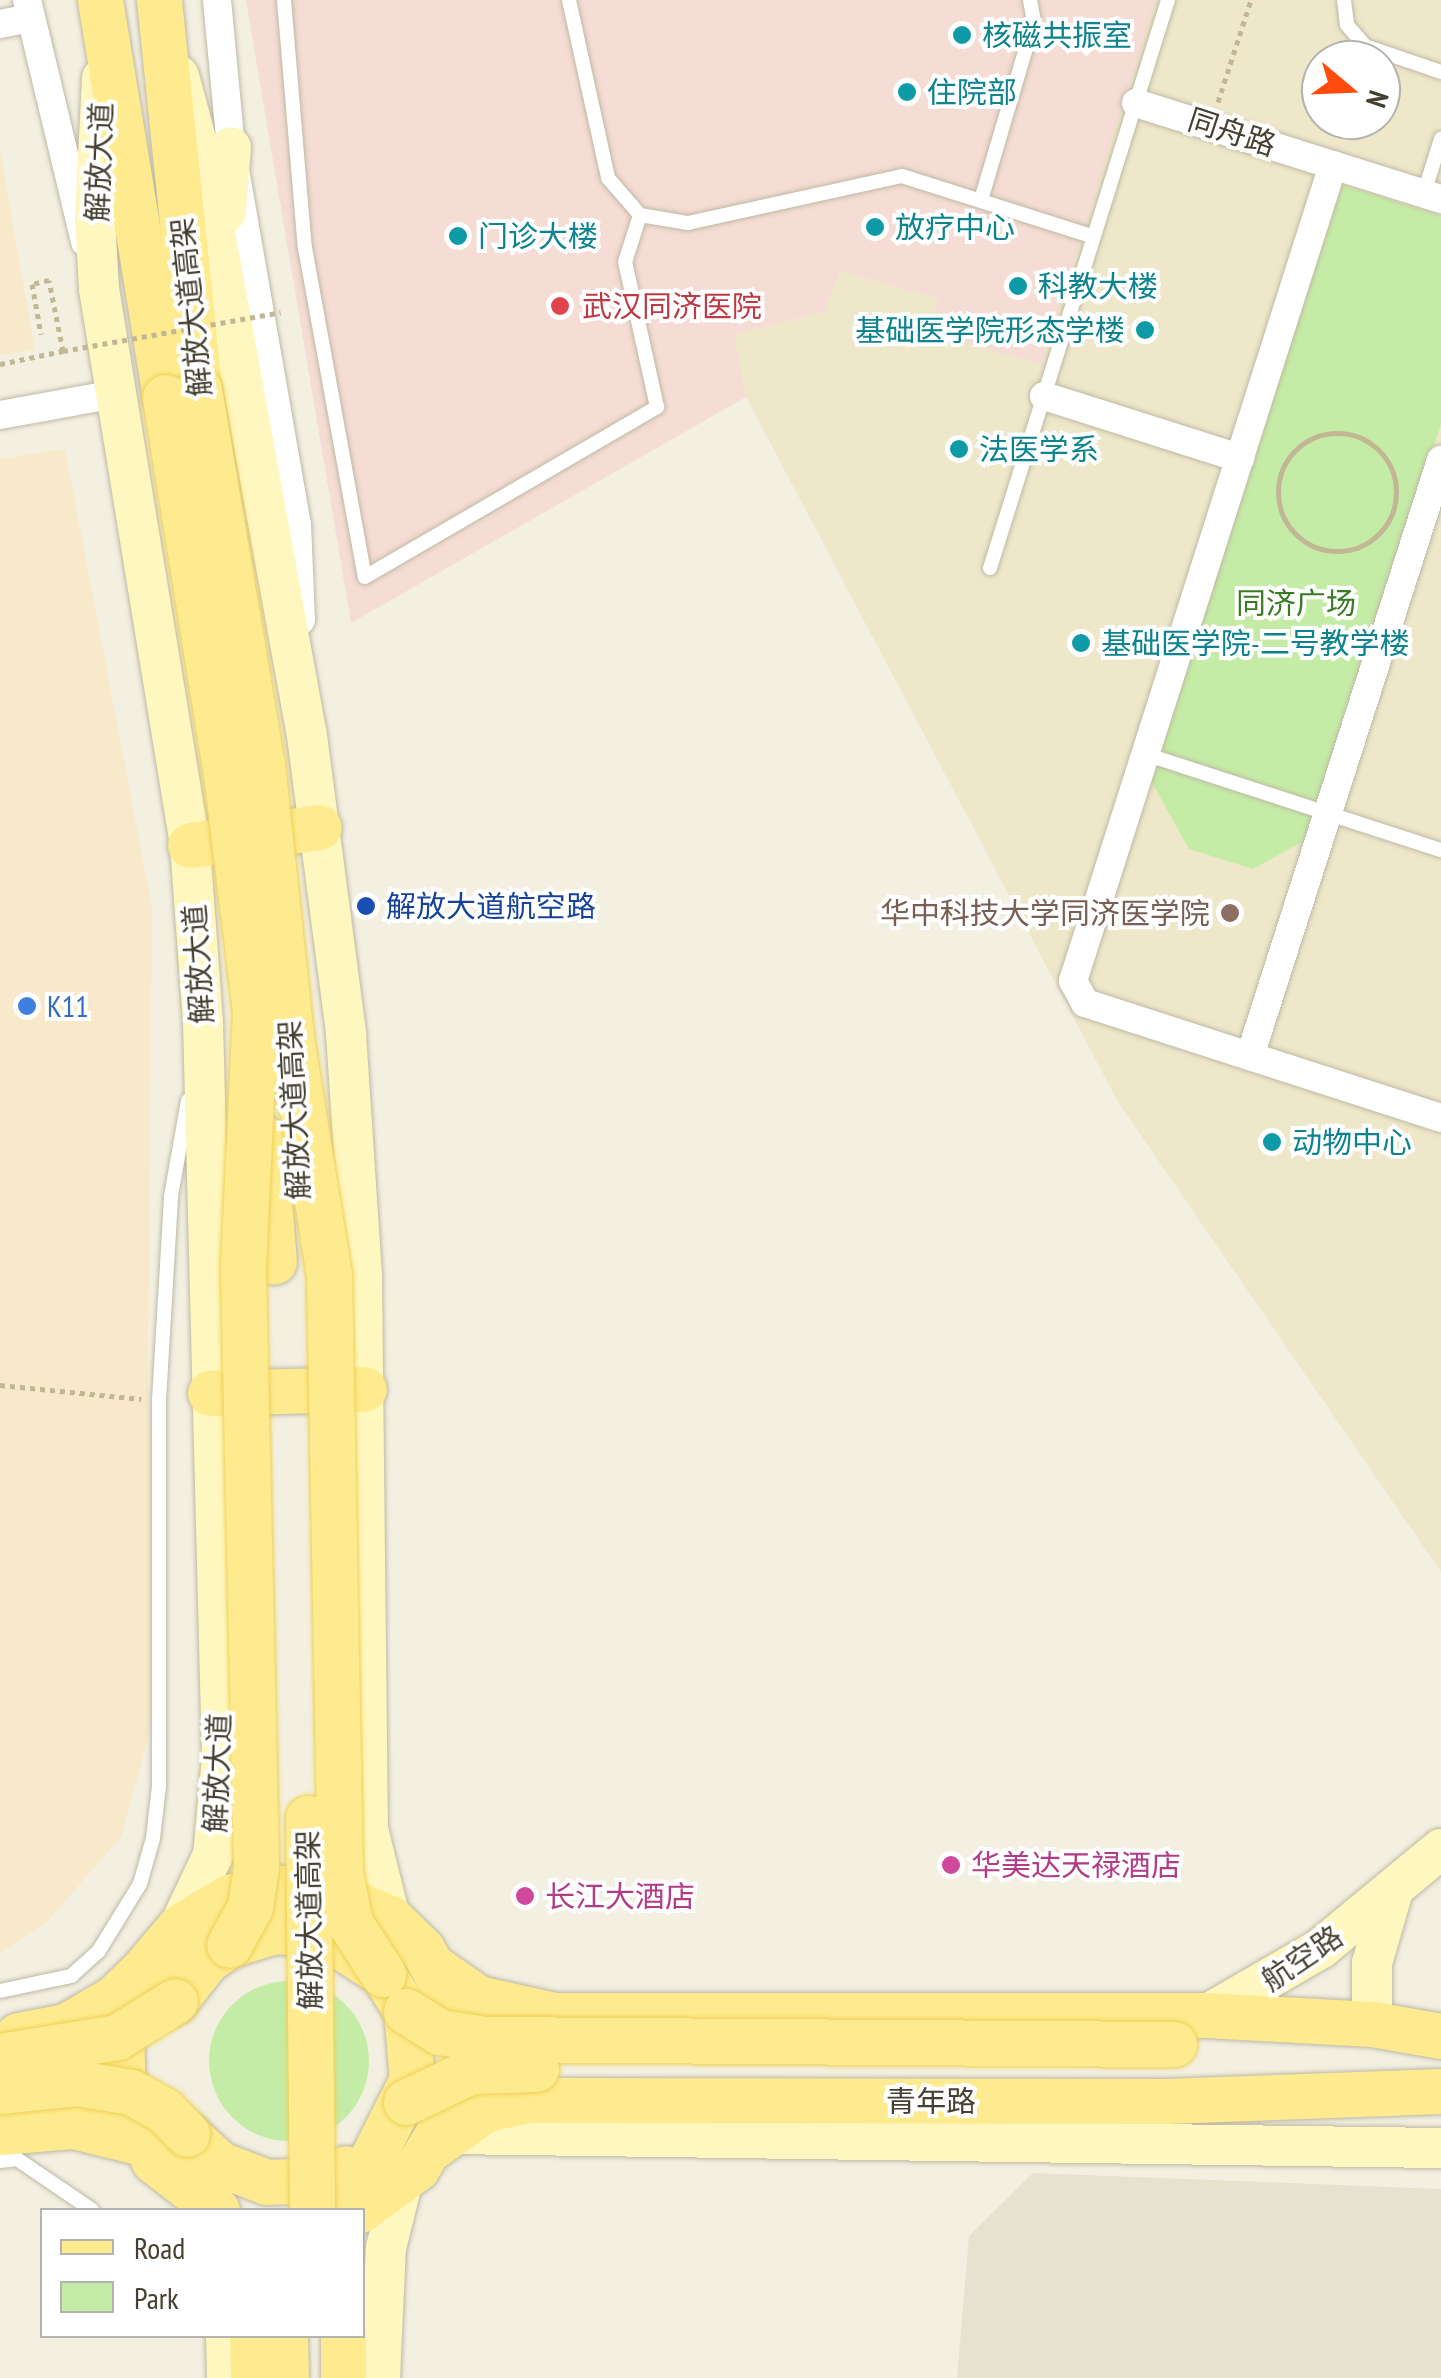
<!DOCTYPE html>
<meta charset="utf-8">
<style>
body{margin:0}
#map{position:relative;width:1441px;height:2378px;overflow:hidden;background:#f3f0e2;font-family:"PT Sans Narrow","Noto Sans SC",sans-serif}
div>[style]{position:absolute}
.residential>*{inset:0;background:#e7e2d0}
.commercial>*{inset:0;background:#f8e9ca}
.education>*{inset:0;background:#eee7ca}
.medical>*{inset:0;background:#f5dcd4}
.green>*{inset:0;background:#c5eca6}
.round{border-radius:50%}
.path>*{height:5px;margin-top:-2.5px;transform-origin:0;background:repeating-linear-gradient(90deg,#c2b794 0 5px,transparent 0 10px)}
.path>.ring{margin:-2.5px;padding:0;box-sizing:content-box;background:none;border:5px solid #c2b794;border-radius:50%}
.roads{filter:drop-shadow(0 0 2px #bfb9a4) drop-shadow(0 0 2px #bfb9a4)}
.lane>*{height:14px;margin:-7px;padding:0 7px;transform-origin:7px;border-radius:7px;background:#fff}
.street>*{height:28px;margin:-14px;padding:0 14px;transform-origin:14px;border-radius:14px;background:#fff}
.secondary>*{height:40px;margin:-20px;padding:0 20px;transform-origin:20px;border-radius:20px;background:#fff7c0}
.primary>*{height:45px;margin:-22.5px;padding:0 22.5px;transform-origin:22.5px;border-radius:22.5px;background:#ffeb8f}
.path-bridge>*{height:5px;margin-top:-2.5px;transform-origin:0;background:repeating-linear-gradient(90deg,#c2b794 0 5px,transparent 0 10px)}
.bridges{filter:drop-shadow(0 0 2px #eed155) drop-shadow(0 0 2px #eed155)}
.primary-bridge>*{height:45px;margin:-22.5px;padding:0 22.5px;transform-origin:22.5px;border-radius:22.5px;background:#ffeb8f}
.dots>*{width:28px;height:28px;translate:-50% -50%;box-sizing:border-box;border:5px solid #fff;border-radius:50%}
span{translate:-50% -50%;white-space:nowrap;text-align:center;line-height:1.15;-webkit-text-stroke:8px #fff;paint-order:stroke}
.culture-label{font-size:30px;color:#0d838f}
.left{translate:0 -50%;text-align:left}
.right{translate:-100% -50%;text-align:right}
.street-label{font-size:30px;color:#454032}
.health-label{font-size:30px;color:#be3a42}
.park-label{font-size:30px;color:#397b21}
.transit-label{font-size:30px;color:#164399}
.education-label{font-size:30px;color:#785e54}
.shop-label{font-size:30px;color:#366cbe}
.hotel-label{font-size:30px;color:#b23c85}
.legend{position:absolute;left:40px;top:2208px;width:325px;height:130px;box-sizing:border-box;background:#fff;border:2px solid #b5b3ad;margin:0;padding:12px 18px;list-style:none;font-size:30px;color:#454032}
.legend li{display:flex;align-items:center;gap:20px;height:50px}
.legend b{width:50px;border:2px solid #b5b3ad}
.north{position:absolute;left:1301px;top:40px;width:100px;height:100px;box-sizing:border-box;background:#fff;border:2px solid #b5b3ad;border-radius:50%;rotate:109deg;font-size:28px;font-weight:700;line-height:40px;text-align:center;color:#454032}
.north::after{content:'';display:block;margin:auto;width:35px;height:45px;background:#ff4c0d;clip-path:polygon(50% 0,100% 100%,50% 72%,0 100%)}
</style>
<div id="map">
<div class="residential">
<i style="clip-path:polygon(1033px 2173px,1441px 2189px,1441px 2378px,957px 2378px,969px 2236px)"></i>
</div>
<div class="commercial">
<i style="clip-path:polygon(0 151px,35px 350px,0 355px)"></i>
<i style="clip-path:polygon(65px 449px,152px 908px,148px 1387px,161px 1618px,148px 1739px,121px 1837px,45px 1924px,0 1953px,0 459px)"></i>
</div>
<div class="education">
<i style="clip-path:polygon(evenodd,1156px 0,1441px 0,1441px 1572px,1118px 1102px,746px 397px,733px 335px,824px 312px,840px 271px,939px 299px,931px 334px,1082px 233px,1156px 0,1321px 60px,1381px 60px,1381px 120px,1321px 120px,1321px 60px)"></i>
</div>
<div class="medical">
<i style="clip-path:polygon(246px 0,1156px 0,1041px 364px,930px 334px,939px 299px,840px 271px,824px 312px,734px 335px,746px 397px,351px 623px)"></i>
</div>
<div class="green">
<i style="clip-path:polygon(1342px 185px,1441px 216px,1441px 424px,1309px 838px,1253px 869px,1189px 849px,1151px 781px)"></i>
<i class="round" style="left:209px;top:1981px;width:160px;height:160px"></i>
</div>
<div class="path">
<i style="left:1218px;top:102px;width:107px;rotate:-72.1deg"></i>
<i style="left:0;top:364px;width:64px;rotate:-11.7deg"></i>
<i style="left:63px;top:351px;width:72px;rotate:-101.2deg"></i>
<i style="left:49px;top:280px;width:17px;rotate:167deg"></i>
<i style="left:32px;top:284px;width:51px;rotate:79.8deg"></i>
<i class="ring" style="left:1278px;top:433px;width:113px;height:113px"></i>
<i style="left:0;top:1385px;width:142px;rotate:5.7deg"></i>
</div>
<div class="roads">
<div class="lane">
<i style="left:284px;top:0;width:249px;rotate:85.2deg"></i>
<i style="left:305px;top:248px;width:334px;rotate:79.7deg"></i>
<i style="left:365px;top:577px;width:338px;rotate:-30.2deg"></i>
<i style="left:657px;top:407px;width:148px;rotate:-102.4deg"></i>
<i style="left:625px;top:262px;width:49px;rotate:-72.3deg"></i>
<i style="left:569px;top:0;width:182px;rotate:77.6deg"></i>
<i style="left:608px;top:178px;width:49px;rotate:49.1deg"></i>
<i style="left:640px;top:215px;width:49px;rotate:9.5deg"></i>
<i style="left:688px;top:223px;width:219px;rotate:-12.4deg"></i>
<i style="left:902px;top:176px;width:201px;rotate:17.6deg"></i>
<i style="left:1344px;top:0;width:25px;rotate:83deg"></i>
<i style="left:1347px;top:25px;width:28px;rotate:49deg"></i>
<i style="left:1365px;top:46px;width:80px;rotate:18.9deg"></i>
<i style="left:1424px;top:193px;width:57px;rotate:-72.5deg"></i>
<i style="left:981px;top:200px;width:187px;rotate:-73.5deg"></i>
<i style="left:1034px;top:21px;width:21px;rotate:-101deg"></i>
<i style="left:990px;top:568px;width:595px;rotate:-72.6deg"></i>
<i style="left:1145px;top:754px;width:311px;rotate:18deg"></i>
<i style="left:0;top:1991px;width:73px;rotate:-11.9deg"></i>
<i style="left:71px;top:1976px;width:36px;rotate:-42deg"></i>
<i style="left:98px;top:1952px;width:80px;rotate:-58.3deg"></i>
<i style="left:140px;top:1884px;width:48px;rotate:-74.2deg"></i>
<i style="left:153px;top:1838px;width:52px;rotate:-83.4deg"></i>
<i style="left:159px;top:1786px;width:386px;rotate:-90deg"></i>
<i style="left:159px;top:1400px;width:204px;rotate:-86.6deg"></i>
<i style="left:171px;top:1196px;width:97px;rotate:-79.9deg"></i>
<i style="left:0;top:2161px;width:17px;rotate:-7deg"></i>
<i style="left:17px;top:2159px;width:91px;rotate:34.2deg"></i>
</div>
<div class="street">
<i style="left:27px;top:0;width:249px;rotate:76.5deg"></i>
<i style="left:217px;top:0;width:148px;rotate:84.6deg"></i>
<i style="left:231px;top:147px;width:383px;rotate:80.1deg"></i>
<i style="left:297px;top:524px;width:96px;rotate:87.6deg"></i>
<i style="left:0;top:24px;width:31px;rotate:-11deg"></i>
<i style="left:1136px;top:103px;width:320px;rotate:17.5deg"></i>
<i style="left:1333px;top:165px;width:856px;rotate:107.67deg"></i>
<i style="left:1073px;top:981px;width:25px;rotate:61deg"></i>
<i style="left:1085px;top:1003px;width:374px;rotate:17.9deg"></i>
<i style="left:1044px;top:396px;width:206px;rotate:17.6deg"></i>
<i style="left:0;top:415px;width:118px;rotate:-10.3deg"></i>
<i style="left:1250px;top:1056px;width:626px;rotate:-72.23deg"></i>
</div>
<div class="secondary">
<i style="left:179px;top:76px;width:88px;rotate:74.9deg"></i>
<i style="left:202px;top:161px;width:585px;rotate:79.65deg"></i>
<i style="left:307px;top:736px;width:301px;rotate:82.5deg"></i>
<i style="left:346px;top:1034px;width:245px;rotate:86.2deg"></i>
<i style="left:362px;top:1278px;width:551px;rotate:89.38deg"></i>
<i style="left:368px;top:1829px;width:92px;rotate:76.1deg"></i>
<i style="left:102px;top:78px;width:140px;rotate:92.9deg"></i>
<i style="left:95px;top:218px;width:71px;rotate:86.8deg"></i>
<i style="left:99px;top:289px;width:563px;rotate:80.7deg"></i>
<i style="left:190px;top:845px;width:177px;rotate:85.8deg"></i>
<i style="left:203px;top:1022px;width:735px;rotate:88.52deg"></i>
<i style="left:222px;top:1757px;width:98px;rotate:95.2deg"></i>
<i style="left:213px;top:1855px;width:80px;rotate:115.3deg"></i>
<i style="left:226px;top:212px;width:65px;rotate:-85.6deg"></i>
<i style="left:1206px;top:2015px;width:132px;rotate:-30.1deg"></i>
<i style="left:1320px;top:1949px;width:157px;rotate:-39.6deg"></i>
<i style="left:1372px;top:2024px;width:61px;rotate:-90deg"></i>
<i style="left:1372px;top:1963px;width:72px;rotate:-73.8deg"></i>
<i style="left:449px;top:2134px;width:992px;rotate:0.81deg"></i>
<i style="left:226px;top:2336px;width:42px;rotate:88.6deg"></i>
<i style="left:380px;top:2378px;width:130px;rotate:-87.4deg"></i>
<i style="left:386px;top:2248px;width:66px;rotate:-76deg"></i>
</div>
<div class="primary">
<i style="left:100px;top:0;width:402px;rotate:80.7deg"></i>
<i style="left:159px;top:0;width:391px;rotate:84.1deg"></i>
<i style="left:190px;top:845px;width:130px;rotate:-7.9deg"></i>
<i style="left:264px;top:1138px;width:124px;rotate:85.4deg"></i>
<i style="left:210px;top:1393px;width:154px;rotate:-1.5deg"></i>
<i style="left:435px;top:1968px;width:52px;rotate:34.9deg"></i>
<i style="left:478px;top:1998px;width:78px;rotate:12.6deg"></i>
<i style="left:554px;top:2015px;width:652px"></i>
<i style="left:1206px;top:2015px;width:166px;rotate:3.1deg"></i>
<i style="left:1372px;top:2024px;width:70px;rotate:9.9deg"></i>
<i style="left:175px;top:2001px;width:52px;rotate:-52deg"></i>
<i style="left:207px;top:1960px;width:27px;rotate:-34deg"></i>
<i style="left:229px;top:1945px;width:48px;rotate:-16.9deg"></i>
<i style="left:275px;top:1931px;width:48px;rotate:4.8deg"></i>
<i style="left:323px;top:1935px;width:72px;rotate:33deg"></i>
<i style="left:383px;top:1974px;width:44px;rotate:58.1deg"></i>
<i style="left:406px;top:2011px;width:68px;rotate:85deg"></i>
<i style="left:412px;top:2079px;width:147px;rotate:116.7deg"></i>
<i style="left:18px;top:2035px;width:49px;rotate:-10.6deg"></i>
<i style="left:66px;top:2026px;width:56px;rotate:-30.3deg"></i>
<i style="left:114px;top:1998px;width:36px;rotate:-44deg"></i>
<i style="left:0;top:2132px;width:73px;rotate:-4.7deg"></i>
<i style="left:73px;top:2126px;width:71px;rotate:13.8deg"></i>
<i style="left:187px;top:2134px;width:45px;rotate:42.3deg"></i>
<i style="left:220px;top:2164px;width:50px;rotate:21deg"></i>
<i style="left:267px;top:2182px;width:51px;rotate:-2.2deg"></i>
<i style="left:318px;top:2180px;width:30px;rotate:-23deg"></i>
<i style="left:434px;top:2146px;width:64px;rotate:-35.4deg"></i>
<i style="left:486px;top:2109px;width:44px;rotate:-11.8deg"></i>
<i style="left:529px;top:2100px;width:637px;rotate:0.09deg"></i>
<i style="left:1166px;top:2101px;width:275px;rotate:-2.1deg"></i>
<i style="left:217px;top:2210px;width:80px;rotate:-142.1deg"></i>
<i style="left:154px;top:2161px;width:74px;rotate:-114.8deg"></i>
<i style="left:123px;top:2094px;width:62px;rotate:-91.8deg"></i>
<i style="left:121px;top:2032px;width:32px;rotate:-77deg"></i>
<i style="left:128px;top:2001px;width:33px;rotate:-65deg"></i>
<i style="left:142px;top:1971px;width:57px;rotate:-49.9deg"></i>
<i style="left:179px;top:1927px;width:58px;rotate:-31deg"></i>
<i style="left:229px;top:1897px;width:31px;rotate:-17deg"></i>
<i style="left:259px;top:1888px;width:59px"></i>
<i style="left:318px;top:1888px;width:78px;rotate:22.6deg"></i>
<i style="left:390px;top:1918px;width:45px;rotate:44.1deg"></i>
<i style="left:422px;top:1949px;width:51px;rotate:60.4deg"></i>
<i style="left:360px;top:2210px;width:71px;rotate:-36.4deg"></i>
<i style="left:417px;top:2168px;width:57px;rotate:-59.4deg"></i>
<i style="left:252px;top:2336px;width:42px;rotate:88.6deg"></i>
<i style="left:285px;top:2336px;width:42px;rotate:88.6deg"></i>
<i style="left:343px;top:2336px;width:42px;rotate:90deg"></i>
</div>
</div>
<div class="path-bridge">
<i style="left:63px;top:351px;width:221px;rotate:-10.1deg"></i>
</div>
<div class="bridges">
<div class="primary-bridge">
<i style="left:199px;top:389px;width:381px;rotate:80.5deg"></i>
<i style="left:262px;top:765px;width:275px;rotate:83.9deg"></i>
<i style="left:291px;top:1038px;width:239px;rotate:80.9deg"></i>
<i style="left:329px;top:1274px;width:598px;rotate:88.95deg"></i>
<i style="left:340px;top:1872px;width:52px;rotate:78.9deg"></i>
<i style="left:350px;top:1923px;width:61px;rotate:57.1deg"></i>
<i style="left:165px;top:397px;width:382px;rotate:80.8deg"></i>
<i style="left:226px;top:774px;width:239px;rotate:83deg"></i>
<i style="left:255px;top:1011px;width:259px;rotate:92.7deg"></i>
<i style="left:243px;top:1270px;width:597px;rotate:88.75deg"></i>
<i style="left:256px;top:1867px;width:40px;rotate:98.5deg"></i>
<i style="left:250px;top:1907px;width:43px;rotate:118.9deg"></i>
<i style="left:308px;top:1818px;width:392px;rotate:89.4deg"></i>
<i style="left:406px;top:2011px;width:40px;rotate:32deg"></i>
<i style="left:440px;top:2032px;width:46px;rotate:8.8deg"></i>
<i style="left:485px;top:2039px;width:689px;rotate:0.42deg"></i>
<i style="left:0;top:2056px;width:119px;rotate:-9.2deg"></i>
<i style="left:117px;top:2037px;width:68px;rotate:-31.8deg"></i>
<i style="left:0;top:2091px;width:76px;rotate:-6deg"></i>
<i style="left:76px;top:2083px;width:56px;rotate:9.3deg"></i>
<i style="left:131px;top:2092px;width:38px;rotate:29deg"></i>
<i style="left:164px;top:2110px;width:33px;rotate:46deg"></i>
<i style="left:406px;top:2102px;width:72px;rotate:-25.5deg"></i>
<i style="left:471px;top:2071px;width:65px;rotate:-1.8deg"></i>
</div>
</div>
<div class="dots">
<i style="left:962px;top:35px;background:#0f9aa8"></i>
<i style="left:907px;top:92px;background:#0f9aa8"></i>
<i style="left:875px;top:227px;background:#0f9aa8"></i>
<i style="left:458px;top:236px;background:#0f9aa8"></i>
<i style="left:1018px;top:286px;background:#0f9aa8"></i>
<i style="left:560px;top:306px;background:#e0444e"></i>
<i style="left:1145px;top:330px;background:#0f9aa8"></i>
<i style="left:959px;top:449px;background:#0f9aa8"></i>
<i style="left:1081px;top:643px;background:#0f9aa8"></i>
<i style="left:366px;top:906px;background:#1a4fb4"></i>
<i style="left:1230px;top:913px;background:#8d6e63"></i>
<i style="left:27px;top:1006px;background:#3f7fe0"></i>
<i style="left:1272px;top:1142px;background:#0f9aa8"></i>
<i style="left:951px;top:1865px;background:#d1479c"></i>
<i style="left:525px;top:1896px;background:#d1479c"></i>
</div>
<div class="culture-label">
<span class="left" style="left:982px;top:35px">核磁共振室</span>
<span class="left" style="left:927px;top:92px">住院部</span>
<span class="left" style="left:895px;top:227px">放疗中心</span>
<span class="left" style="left:478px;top:236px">门诊大楼</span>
<span class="left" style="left:1038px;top:286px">科教大楼</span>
<span class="right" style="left:1125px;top:330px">基础医学院形态学楼</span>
<span class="left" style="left:979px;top:449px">法医学系</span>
<span class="left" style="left:1101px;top:643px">基础医学院-二号教学楼</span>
<span class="left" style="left:1292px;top:1142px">动物中心</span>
</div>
<div class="street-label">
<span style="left:1232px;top:132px;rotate:18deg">同舟路</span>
<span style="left:99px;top:162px;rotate:-88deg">解放大道</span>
<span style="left:191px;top:307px;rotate:-96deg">解放大道高架</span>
<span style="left:198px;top:964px;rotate:-94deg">解放大道</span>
<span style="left:294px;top:1110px;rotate:-93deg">解放大道高架</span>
<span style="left:217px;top:1773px;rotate:-88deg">解放大道</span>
<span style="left:309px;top:1920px;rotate:-91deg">解放大道高架</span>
<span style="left:1302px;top:1958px;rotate:-34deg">航空路</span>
<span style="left:931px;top:2101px">青年路</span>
</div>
<div class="health-label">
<span class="left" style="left:582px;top:306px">武汉同济医院</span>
</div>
<div class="park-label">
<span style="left:1296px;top:603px">同济广场</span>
</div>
<div class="transit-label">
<span class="left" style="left:386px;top:906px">解放大道航空路</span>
</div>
<div class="education-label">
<span class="right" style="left:1210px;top:913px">华中科技大学同济医学院</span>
</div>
<div class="shop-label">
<span class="left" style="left:47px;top:1006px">K11</span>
</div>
<div class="hotel-label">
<span class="left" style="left:971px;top:1865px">华美达天禄酒店</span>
<span class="left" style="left:545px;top:1896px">长江大酒店</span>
</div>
<ul class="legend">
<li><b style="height:12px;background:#ffeb8f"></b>Road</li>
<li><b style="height:28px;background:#c5eca6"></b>Park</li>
</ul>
<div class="north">N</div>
</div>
